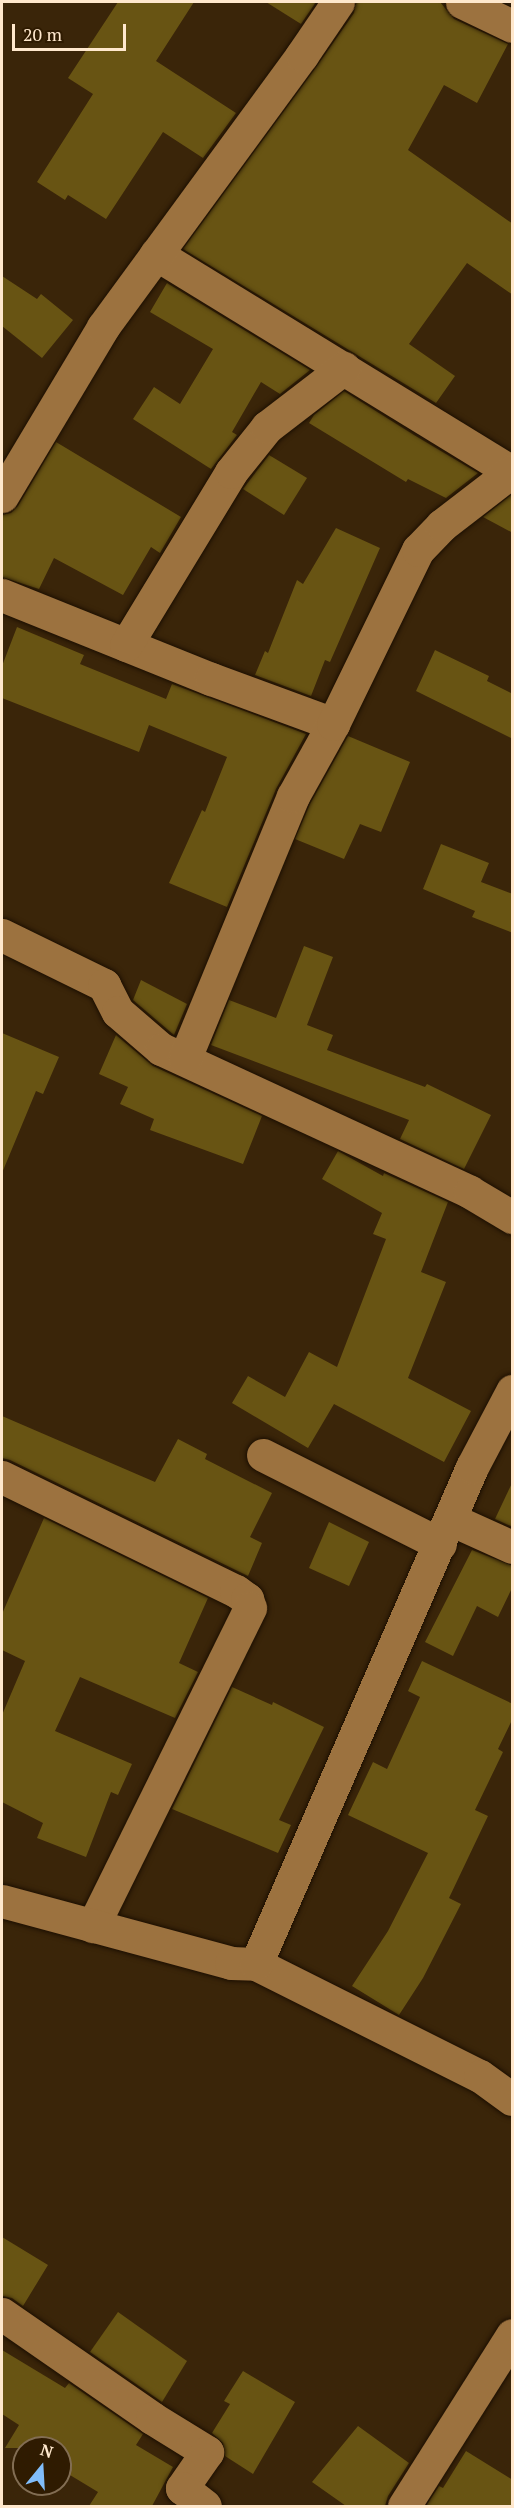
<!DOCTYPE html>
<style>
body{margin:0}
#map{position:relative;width:514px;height:2508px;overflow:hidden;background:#3a2509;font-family:"PT Serif",serif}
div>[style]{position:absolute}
.building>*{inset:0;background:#685413}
.roads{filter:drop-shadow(0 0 2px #1c0f02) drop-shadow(0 0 2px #1c0f02)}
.street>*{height:33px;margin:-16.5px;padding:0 16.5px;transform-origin:16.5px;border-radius:16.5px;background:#9c723f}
.secondary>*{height:33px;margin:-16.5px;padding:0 16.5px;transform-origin:16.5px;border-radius:16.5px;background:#9c723f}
span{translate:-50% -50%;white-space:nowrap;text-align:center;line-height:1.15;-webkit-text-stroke:5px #2f1b01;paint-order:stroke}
.frame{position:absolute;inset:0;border:3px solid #ffe8cd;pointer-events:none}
.north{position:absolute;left:12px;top:2436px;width:60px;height:60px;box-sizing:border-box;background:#2f1b01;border:2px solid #826d53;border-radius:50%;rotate:18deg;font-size:16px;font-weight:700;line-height:24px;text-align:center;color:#ffe8cd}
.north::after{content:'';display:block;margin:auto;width:21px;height:27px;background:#81bdfa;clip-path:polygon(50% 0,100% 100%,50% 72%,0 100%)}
.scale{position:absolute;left:12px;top:24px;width:114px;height:27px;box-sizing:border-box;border:3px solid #ffe8cd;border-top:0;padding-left:8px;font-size:18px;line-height:21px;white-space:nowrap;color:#ffe8cd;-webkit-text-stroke:4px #2f1b01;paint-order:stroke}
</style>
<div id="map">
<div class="building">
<i style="clip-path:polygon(118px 2px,194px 2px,156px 61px,236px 113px,203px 158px,163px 132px,106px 219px,68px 195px,65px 200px,37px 182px,93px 94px,68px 78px)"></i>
<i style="clip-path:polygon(266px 2px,316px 2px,301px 24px)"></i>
<i style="clip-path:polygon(356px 2px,440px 2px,454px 19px,508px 44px,477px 103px,444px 85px,408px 150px,513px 224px,513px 295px,467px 263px,409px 344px,455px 376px,436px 403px,183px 249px,317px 66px,354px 13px)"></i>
<i style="clip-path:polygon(2px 276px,37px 299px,41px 294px,73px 320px,42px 358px,2px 326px)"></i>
<i style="clip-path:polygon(167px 283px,310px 370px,280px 394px,261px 382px,232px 432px,237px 435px,211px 469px,133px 419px,154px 387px,180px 404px,213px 349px,150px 312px)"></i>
<i style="clip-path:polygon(344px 391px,414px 435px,478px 473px,446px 498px,408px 479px,406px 482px,309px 423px,314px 415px)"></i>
<i style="clip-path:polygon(56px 442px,181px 517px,160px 553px,151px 547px,123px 595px,54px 558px,39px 589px,2px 577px,2px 515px,11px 513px,18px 506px)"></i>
<i style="clip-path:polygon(269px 455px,307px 478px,284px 515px,243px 489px)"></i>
<i style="clip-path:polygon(511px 495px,513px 496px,513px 533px,483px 517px)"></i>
<i style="clip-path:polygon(336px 528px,380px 548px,330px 662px,325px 660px,311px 696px,255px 675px,265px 651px,268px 653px,297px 580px,303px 584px)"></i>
<i style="clip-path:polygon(17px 627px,84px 655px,80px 664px,166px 699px,172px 684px,306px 734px,276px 789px,227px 907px,169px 883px,202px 810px,205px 812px,227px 757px,149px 725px,139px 752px,2px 698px,2px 666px)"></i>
<i style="clip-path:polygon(435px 650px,489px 676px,487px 681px,513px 694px,513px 739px,416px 691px)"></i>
<i style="clip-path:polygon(348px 736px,410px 762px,381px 832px,360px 824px,344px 859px,295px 839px,310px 804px)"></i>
<i style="clip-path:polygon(441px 844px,489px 863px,481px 882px,513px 894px,513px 933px,472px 917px,475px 911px,423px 889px)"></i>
<i style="clip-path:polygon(304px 946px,333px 957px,307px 1025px,333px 1035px,327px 1050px,425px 1087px,427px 1084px,491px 1115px,464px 1169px,400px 1139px,409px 1120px,211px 1045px,229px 1000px,276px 1018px)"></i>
<i style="clip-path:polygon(141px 980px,187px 1004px,174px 1035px,133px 1000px)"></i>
<i style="clip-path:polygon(2px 1033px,59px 1057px,43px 1094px,36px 1091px,2px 1173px)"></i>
<i style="clip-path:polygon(116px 1035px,153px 1066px,262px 1116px,243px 1164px,150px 1130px,154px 1119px,120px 1104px,128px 1087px,99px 1074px)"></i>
<i style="clip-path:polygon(338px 1151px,383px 1176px,384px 1173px,448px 1202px,421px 1272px,446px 1282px,408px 1378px,471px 1411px,444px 1462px,334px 1404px,308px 1448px,232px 1403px,248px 1376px,285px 1397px,309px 1352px,337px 1367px,386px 1239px,373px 1234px,382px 1213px,322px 1179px)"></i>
<i style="clip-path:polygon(2px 1416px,155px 1482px,178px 1439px,207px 1454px,205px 1459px,272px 1493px,250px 1537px,262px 1543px,248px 1576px,10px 1460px,2px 1458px)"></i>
<i style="clip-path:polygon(513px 1481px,513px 1527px,495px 1519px)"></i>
<i style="clip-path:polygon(44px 1518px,208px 1598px,179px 1663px,198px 1672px,175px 1718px,80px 1677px,55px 1731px,132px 1764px,118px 1795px,111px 1792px,86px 1857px,37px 1838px,43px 1823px,2px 1802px,2px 1715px,25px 1661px,2px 1650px,2px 1614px)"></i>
<i style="clip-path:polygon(329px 1522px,369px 1542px,349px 1586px,309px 1568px)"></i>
<i style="clip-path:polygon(472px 1550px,513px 1566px,513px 1586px,498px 1617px,477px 1606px,453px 1656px,425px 1642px)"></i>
<i style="clip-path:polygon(422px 1661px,513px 1704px,513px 1718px,498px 1749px,503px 1752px,475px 1810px,488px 1816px,449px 1898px,461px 1904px,423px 1978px,399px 2015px,352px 1986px,388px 1931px,428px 1853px,348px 1815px,373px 1762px,387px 1769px,420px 1697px,408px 1691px)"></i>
<i style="clip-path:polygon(232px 1687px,272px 1705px,273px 1702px,324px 1727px,279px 1820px,291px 1825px,278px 1853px,172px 1809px)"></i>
<i style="clip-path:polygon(2px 2237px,48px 2265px,23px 2306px,12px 2298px,2px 2296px)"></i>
<i style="clip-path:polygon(118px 2312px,187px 2361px,162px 2402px,90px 2352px)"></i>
<i style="clip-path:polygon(2px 2350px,65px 2388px,69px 2383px,143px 2434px,136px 2445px,173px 2467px,152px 2506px,89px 2506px,98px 2492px,60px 2469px,60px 2448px,5px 2448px,19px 2425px,2px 2414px)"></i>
<i style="clip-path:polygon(243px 2371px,295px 2402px,253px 2474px,225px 2456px,223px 2443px,212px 2433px,230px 2404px,224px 2401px)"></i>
<i style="clip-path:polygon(358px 2426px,409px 2463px,388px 2496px,385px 2506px,346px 2506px,312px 2482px)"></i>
<i style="clip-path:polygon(466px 2451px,513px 2480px,513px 2506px,426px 2506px,439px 2486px,443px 2488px)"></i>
</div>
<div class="roads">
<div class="street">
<i style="left:462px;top:2px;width:55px;rotate:25.6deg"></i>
<i style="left:156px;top:254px;width:417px;rotate:31.5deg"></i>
<i style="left:2px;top:496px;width:197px;rotate:-59.1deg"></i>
<i style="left:103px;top:327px;width:337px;rotate:-53.8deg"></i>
<i style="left:302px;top:55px;width:64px;rotate:-55.8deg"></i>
<i style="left:2px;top:595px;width:225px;rotate:21.9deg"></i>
<i style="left:211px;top:679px;width:130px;rotate:20.2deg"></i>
<i style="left:126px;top:645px;width:202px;rotate:-58.7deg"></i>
<i style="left:231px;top:472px;width:58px;rotate:-51.3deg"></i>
<i style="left:267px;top:427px;width:97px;rotate:-37.5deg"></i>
<i style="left:2px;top:935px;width:114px;rotate:26.1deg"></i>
<i style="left:104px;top:985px;width:30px;rotate:63deg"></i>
<i style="left:118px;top:1012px;width:57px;rotate:40.7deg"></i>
<i style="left:161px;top:1049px;width:340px;rotate:24.8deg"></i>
<i style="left:470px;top:1192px;width:49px;rotate:30.8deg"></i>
<i style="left:185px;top:1058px;width:283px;rotate:-67.6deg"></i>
<i style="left:293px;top:796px;width:82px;rotate:-60.9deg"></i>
<i style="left:333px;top:724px;width:194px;rotate:-64deg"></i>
<i style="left:418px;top:550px;width:35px;rotate:-46deg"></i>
<i style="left:442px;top:525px;width:88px;rotate:-37.6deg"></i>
<i style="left:263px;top:1455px;width:198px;rotate:26.7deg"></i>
<i style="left:2px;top:1477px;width:260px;rotate:26deg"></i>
<i style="left:236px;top:1591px;width:14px;rotate:36deg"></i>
<i style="left:247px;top:1599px;width:9px;rotate:72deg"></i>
<i style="left:250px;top:1608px;width:355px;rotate:116.3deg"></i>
<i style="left:450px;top:1519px;width:68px;rotate:24.3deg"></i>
<i style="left:256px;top:1964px;width:250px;rotate:26.6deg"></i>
<i style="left:480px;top:2076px;width:39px;rotate:36deg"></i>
<i style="left:2px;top:2314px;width:183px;rotate:34.7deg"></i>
<i style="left:152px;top:2418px;width:65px;rotate:31.7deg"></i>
<i style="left:207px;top:2452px;width:44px;rotate:124.8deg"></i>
<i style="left:182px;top:2488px;width:29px;rotate:38deg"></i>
<i style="left:404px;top:2506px;width:202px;rotate:-57.7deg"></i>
</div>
<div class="secondary">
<i style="left:2px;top:1901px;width:237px;rotate:15.1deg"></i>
<i style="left:231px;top:1963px;width:25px;rotate:2deg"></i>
<i style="left:256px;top:1964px;width:542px;rotate:-66.51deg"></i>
<i style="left:472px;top:1467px;width:86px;rotate:-62.2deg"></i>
</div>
</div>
<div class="frame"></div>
<div class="north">N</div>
<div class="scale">20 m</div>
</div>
